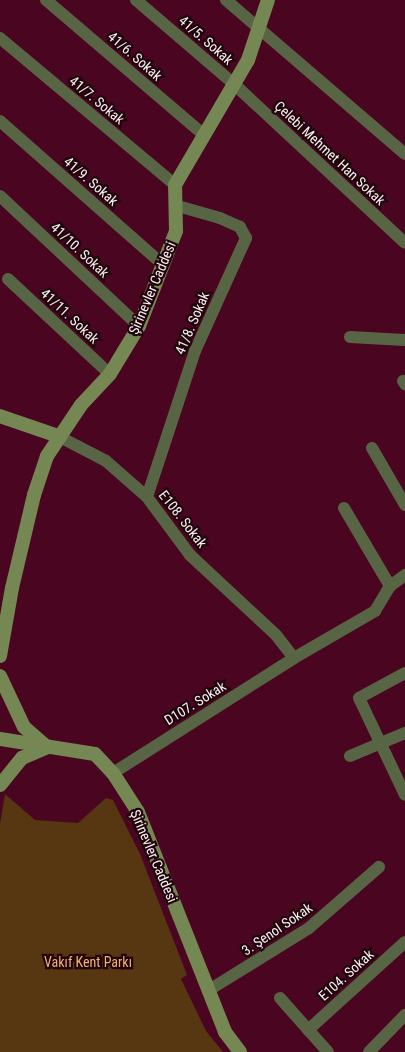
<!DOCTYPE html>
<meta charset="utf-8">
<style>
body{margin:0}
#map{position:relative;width:405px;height:1052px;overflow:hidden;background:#4a0520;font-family:"Roboto Condensed",sans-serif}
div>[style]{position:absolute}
.green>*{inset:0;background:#573612}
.minor>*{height:12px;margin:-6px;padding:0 6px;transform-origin:6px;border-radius:6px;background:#586544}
.secondary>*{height:14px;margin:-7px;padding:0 7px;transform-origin:7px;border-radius:7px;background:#758853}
span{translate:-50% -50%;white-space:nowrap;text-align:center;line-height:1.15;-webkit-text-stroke:4.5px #20050c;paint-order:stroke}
.street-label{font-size:14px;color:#f9f0f2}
.park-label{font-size:14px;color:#f5b16d}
</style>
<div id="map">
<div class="green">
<i style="clip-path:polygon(5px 794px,35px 820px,78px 823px,106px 798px,113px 800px,140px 854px,187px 975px,181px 979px,206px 1031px,223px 1052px,0 1052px,0 824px)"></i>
</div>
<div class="minor">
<i style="left:46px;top:0;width:208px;rotate:40.5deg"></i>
<i style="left:136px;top:0;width:129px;rotate:40.6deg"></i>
<i style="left:234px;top:84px;width:233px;rotate:42.9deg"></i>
<i style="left:226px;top:0;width:236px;rotate:40.7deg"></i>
<i style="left:0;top:38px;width:229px;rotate:40deg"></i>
<i style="left:0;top:121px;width:216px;rotate:41.4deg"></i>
<i style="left:0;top:196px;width:190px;rotate:43.1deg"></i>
<i style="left:8px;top:279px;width:139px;rotate:43deg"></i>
<i style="left:350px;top:337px;width:55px;rotate:3.1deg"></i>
<i style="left:403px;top:381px;width:4px;rotate:56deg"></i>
<i style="left:58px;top:436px;width:54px;rotate:27.5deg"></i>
<i style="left:106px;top:461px;width:55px;rotate:41.3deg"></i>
<i style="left:147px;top:497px;width:72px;rotate:53.4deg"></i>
<i style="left:190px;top:555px;width:117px;rotate:42.9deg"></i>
<i style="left:276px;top:635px;width:29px;rotate:52deg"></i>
<i style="left:372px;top:448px;width:66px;rotate:59.9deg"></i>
<i style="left:147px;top:497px;width:154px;rotate:-71.8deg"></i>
<i style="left:195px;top:351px;width:124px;rotate:-65.7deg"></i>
<i style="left:246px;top:238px;width:13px;rotate:-119deg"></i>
<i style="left:240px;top:227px;width:22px;rotate:-156deg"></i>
<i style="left:220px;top:218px;width:44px;rotate:-164.1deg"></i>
<i style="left:344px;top:508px;width:91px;rotate:59.5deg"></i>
<i style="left:405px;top:673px;width:52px;rotate:151.5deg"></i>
<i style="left:359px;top:698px;width:107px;rotate:64.6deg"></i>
<i style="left:350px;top:756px;width:60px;rotate:-22.7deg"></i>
<i style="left:113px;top:773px;width:214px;rotate:-32.4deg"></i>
<i style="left:294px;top:658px;width:94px;rotate:-30.1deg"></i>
<i style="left:375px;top:611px;width:29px;rotate:-59deg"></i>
<i style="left:390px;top:586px;width:19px;rotate:-36deg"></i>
<i style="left:209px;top:990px;width:118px;rotate:-31.8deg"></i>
<i style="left:309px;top:928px;width:93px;rotate:-41.1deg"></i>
<i style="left:280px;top:998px;width:72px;rotate:48.4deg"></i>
<i style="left:308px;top:1030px;width:131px;rotate:-42.2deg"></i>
<i style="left:369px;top:1052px;width:52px;rotate:-45.8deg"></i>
</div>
<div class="secondary">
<i style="left:0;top:416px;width:61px;rotate:19deg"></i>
<i style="left:0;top:656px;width:69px;rotate:-80deg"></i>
<i style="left:12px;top:588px;width:96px;rotate:-76.7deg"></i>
<i style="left:34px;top:495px;width:41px;rotate:-71.6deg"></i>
<i style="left:47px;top:456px;width:61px;rotate:-56.3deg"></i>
<i style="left:81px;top:405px;width:42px;rotate:-46.9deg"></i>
<i style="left:110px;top:374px;width:56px;rotate:-58.9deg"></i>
<i style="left:139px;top:326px;width:102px;rotate:-68.7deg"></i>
<i style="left:176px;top:231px;width:46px;rotate:-91.2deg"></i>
<i style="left:175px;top:185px;width:145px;rotate:-59.7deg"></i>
<i style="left:248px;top:60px;width:63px;rotate:-71.6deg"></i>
<i style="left:0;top:676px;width:56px;rotate:64.8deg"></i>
<i style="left:24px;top:727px;width:30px;rotate:41deg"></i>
<i style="left:0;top:739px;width:96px;rotate:9deg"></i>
<i style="left:95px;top:754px;width:26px;rotate:47deg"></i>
<i style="left:113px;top:773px;width:46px;rotate:57.3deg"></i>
<i style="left:138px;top:812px;width:237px;rotate:68.4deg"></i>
<i style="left:225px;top:1032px;width:25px;rotate:53deg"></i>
<i style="left:0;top:785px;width:35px;rotate:-51deg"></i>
<i style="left:22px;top:758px;width:26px;rotate:-23deg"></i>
</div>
<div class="street-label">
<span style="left:206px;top:40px;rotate:41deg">41/5. Sokak</span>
<span style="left:135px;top:56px;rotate:41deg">41/6. Sokak</span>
<span style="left:97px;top:100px;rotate:40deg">41/7. Sokak</span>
<span style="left:330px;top:153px;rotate:43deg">Çelebi Mehmet Han Sokak</span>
<span style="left:91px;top:181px;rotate:41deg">41/9. Sokak</span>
<span style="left:80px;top:250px;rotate:43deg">41/10. Sokak</span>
<span style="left:152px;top:288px;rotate:-67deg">Şirinevler Caddesi</span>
<span style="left:70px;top:316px;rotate:43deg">41/11. Sokak</span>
<span style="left:192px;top:323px;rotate:-67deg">41/8. Sokak</span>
<span style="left:183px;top:519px;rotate:52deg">E108. Sokak</span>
<span style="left:195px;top:703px;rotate:-32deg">D107. Sokak</span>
<span style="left:154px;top:856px;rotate:67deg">Şirinevler Caddesi</span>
<span style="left:277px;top:929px;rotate:-34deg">3. Şenol Sokak</span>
<span style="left:346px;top:975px;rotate:-42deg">E104. Sokak</span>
</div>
<div class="park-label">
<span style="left:88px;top:962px">Vakıf Kent Parkı</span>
</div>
</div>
